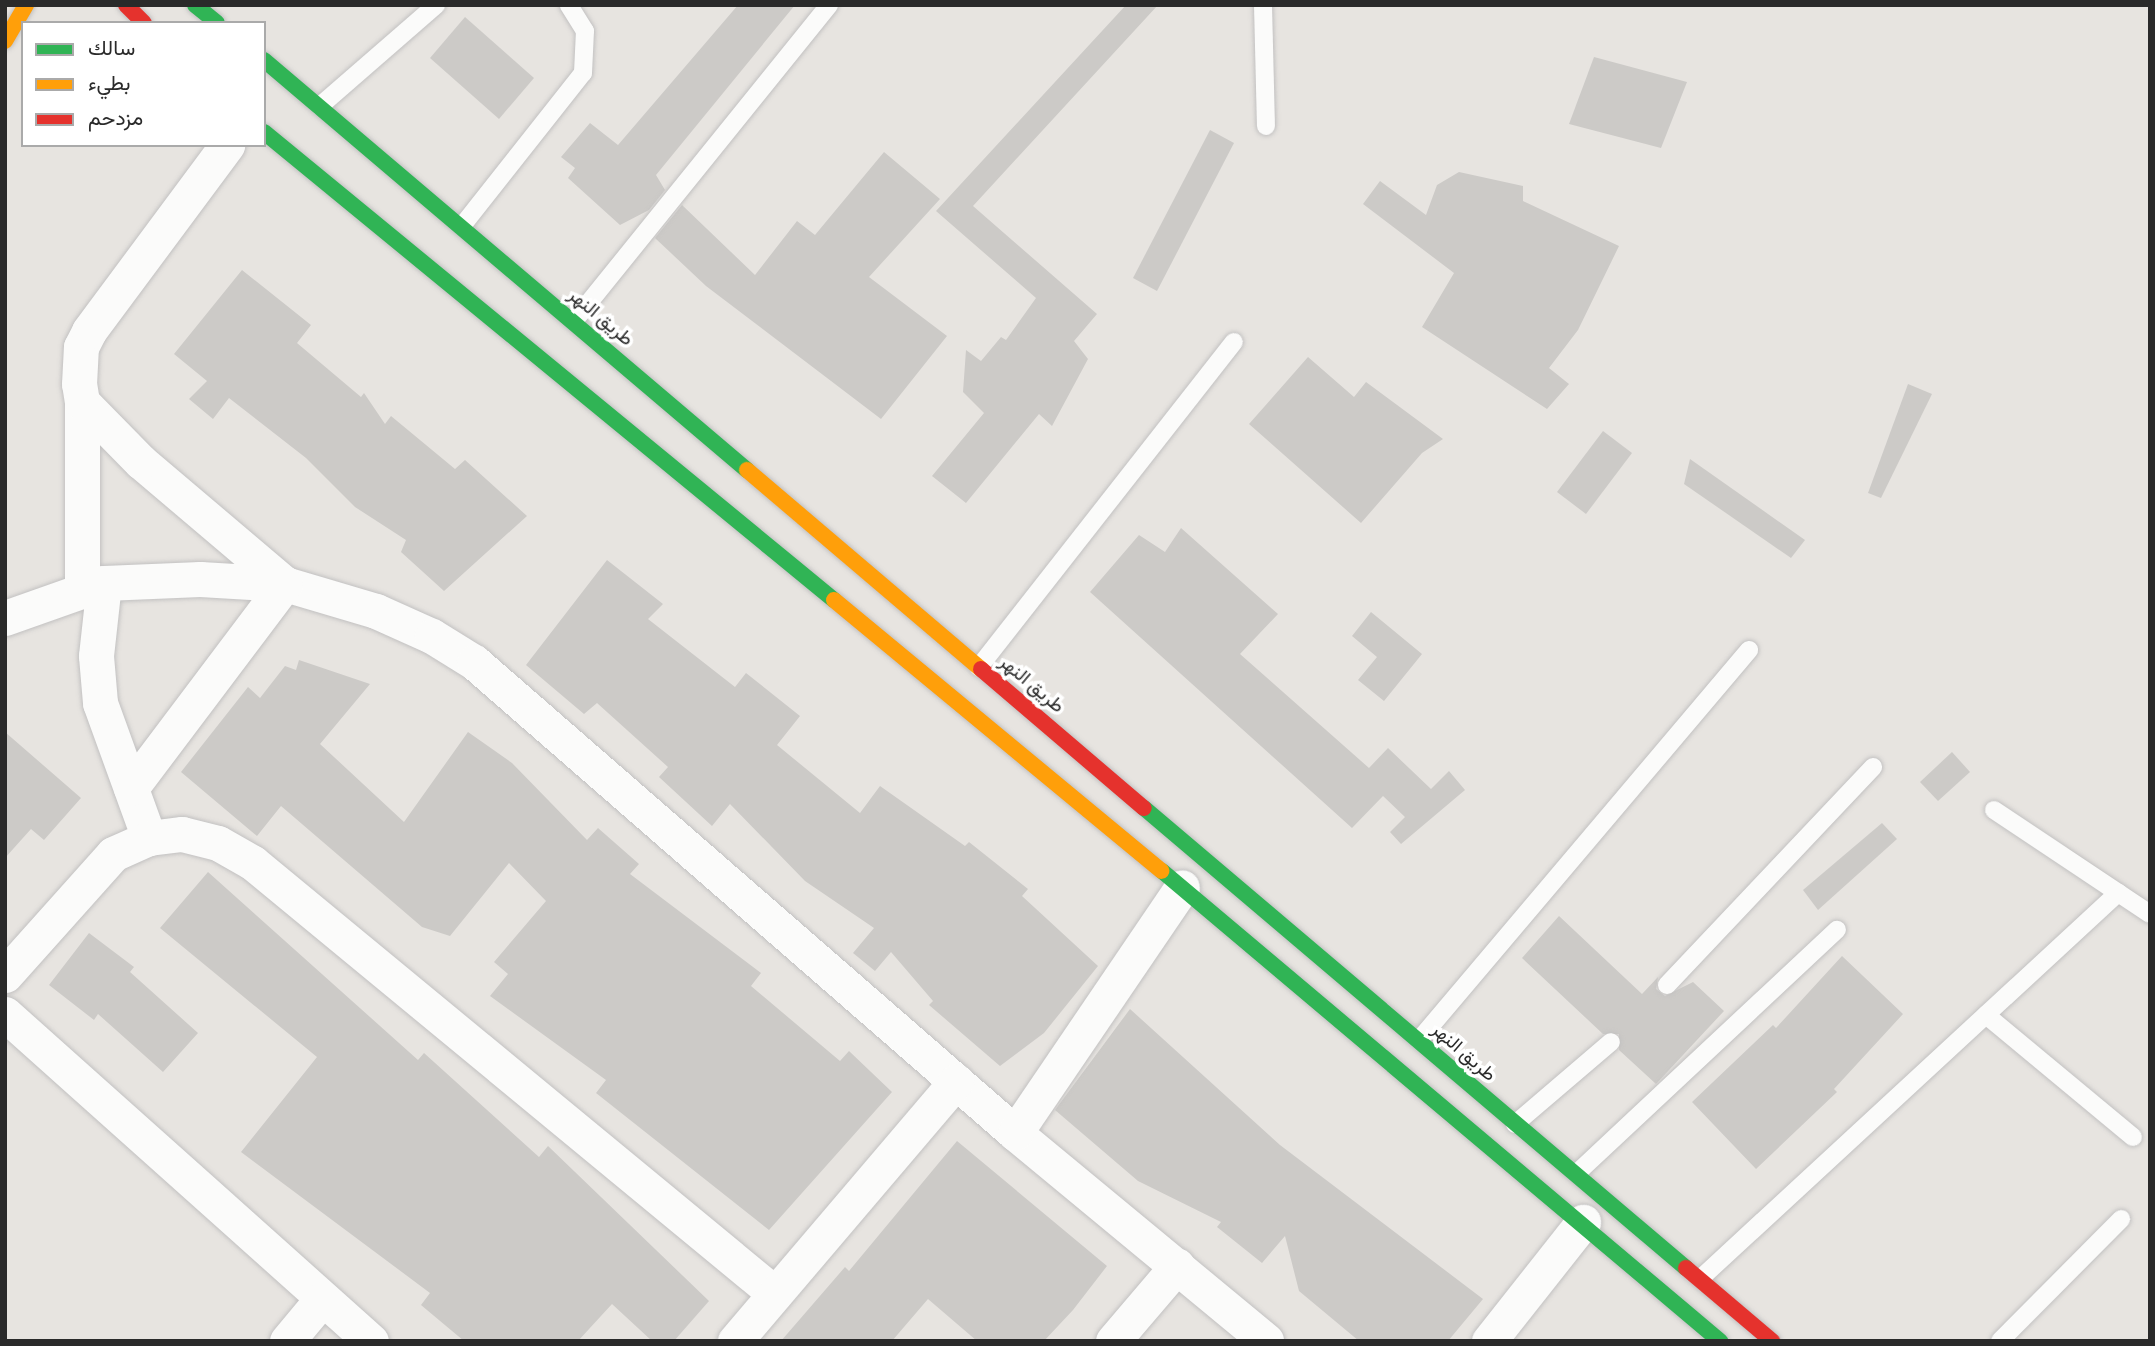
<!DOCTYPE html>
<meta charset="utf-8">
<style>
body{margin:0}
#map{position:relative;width:2155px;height:1346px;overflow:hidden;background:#e7e4e0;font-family:"Roboto Condensed",Vazirmatn,sans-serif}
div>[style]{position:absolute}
.building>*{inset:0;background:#cccac7}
.roads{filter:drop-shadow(0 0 2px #c2c1c1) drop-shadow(0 0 2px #c2c1c1)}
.lane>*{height:18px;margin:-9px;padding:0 9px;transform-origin:9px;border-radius:9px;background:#fbfbfa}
.street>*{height:35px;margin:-17.5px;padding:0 17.5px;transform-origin:17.5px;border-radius:17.5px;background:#fbfbfa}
.fast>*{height:16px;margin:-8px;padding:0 8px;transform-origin:8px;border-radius:8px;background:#30b455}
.slow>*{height:16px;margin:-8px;padding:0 8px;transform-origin:8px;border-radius:8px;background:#ff9f0a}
.jam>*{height:16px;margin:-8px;padding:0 8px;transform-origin:8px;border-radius:8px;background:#e5322d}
span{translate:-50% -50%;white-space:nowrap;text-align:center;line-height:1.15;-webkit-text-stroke:7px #fff;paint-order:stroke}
.street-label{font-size:19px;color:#2a2a2a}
.frame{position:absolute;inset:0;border:7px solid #2a2a2a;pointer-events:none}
.legend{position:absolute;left:21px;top:21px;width:245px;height:126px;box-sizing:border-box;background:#fff;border:2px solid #aaa;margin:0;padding:9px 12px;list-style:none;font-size:21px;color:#2a2a2a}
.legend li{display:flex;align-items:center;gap:14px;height:35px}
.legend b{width:35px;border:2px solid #aaa}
</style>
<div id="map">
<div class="building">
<i style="clip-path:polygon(738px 5px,795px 5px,656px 175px,665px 190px,649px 210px,620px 225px,568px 178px,575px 168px,561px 157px,590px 123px,618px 145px)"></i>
<i style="clip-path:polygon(1126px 5px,1158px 5px,973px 206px,1097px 314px,1074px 341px,1088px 359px,1052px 426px,1039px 414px,966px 503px,932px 476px,984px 413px,963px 392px,966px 350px,981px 361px,1001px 337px,1006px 340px,1036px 298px,936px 211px)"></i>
<i style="clip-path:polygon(465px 17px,534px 78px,499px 119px,430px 58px)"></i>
<i style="clip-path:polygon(1594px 57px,1687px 82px,1661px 148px,1569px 124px)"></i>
<i style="clip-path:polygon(1210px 130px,1234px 143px,1157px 291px,1133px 278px)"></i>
<i style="clip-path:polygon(884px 152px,940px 199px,869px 277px,947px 336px,881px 419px,706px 286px,655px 238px,682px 205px,755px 275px,797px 221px,815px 235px)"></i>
<i style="clip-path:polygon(1459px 172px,1523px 186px,1523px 201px,1619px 246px,1578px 330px,1549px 368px,1569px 384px,1547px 409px,1422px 327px,1454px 273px,1363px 204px,1380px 181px,1426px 215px,1437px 185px)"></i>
<i style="clip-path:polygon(242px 270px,311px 325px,297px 343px,361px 397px,364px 393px,385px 424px,391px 416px,455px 469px,465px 460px,527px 516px,444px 591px,401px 552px,406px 540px,355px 507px,306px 458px,229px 398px,213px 419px,189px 399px,207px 381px,174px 354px)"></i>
<i style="clip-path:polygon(1308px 357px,1354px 397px,1366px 382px,1443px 439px,1422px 453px,1361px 523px,1249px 424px)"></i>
<i style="clip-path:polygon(1908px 384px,1932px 394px,1881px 498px,1868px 493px)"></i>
<i style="clip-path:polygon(1603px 431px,1632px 453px,1586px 514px,1557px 492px)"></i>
<i style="clip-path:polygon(1690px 459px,1805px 540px,1791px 558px,1684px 484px)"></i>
<i style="clip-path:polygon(1181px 528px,1278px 614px,1240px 654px,1369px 768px,1388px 748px,1431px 789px,1449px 771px,1465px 790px,1401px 844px,1390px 832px,1405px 817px,1383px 796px,1352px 828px,1090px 592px,1139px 535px,1165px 552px)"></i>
<i style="clip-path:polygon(607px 560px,663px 604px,648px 619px,735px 687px,746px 673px,800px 716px,777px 745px,860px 813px,880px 786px,965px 846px,969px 842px,1028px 889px,1022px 896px,1098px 966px,1044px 1033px,1000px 1066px,929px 1005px,933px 1001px,891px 952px,875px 971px,853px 953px,874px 928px,805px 881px,730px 804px,712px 826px,659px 777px,668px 767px,597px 703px,584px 714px,526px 665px)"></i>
<i style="clip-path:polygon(1371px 612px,1422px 654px,1384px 701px,1358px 680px,1377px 657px,1352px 636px)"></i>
<i style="clip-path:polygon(299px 660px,370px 684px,320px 744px,404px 822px,468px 732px,512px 763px,587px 840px,598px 828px,639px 864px,630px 874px,761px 973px,751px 986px,840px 1061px,849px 1051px,892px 1092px,769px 1230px,596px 1093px,606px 1080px,490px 996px,508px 974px,494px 962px,546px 901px,509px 863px,450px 936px,422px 927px,281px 806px,257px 836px,181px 772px,248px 687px,260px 698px,285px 666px,296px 670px)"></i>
<i style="clip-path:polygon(5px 732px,81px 798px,44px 840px,31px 829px,5px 858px)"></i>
<i style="clip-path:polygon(1952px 752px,1970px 772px,1938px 801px,1920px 782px)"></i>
<i style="clip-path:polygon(1882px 823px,1897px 839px,1818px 910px,1803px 890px)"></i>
<i style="clip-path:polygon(208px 872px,418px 1060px,424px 1053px,539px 1157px,548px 1146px,709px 1301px,674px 1341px,652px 1341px,612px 1304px,578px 1341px,464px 1341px,421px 1305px,430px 1293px,241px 1152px,317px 1057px,160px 928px)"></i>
<i style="clip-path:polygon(1559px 916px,1642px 994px,1658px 977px,1656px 989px,1665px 996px,1693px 982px,1724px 1011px,1656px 1084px,1619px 1050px,1619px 1034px,1603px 1034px,1522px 958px)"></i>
<i style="clip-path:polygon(89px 933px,134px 967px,130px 972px,198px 1033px,163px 1072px,98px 1014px,94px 1020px,49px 985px)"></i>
<i style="clip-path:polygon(1842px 956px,1903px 1014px,1834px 1089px,1837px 1092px,1756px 1169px,1692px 1102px,1773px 1025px,1776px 1028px)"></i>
<i style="clip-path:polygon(1130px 1009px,1280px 1145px,1483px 1299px,1448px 1341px,1359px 1341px,1299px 1291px,1285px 1236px,1262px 1263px,1217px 1227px,1221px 1222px,1138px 1181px,1055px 1110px)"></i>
<i style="clip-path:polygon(957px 1141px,1107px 1266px,1073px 1310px,1044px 1341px,977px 1341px,928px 1299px,892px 1341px,781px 1341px,845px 1267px,849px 1271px)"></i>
</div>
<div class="roads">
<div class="lane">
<i style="left:1263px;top:5px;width:121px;rotate:88.6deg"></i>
<i style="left:320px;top:106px;width:154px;rotate:-41deg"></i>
<i style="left:462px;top:226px;width:195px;rotate:-51.7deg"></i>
<i style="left:583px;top:73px;width:42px;rotate:-87.3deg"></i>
<i style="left:585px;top:31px;width:31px;rotate:-122deg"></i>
<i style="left:574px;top:321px;width:406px;rotate:-51.1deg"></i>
<i style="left:979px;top:667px;width:413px;rotate:-51.9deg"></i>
<i style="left:1994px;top:810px;width:187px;rotate:33.7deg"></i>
<i style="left:1667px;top:985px;width:300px;rotate:-46.6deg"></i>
<i style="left:1986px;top:1015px;width:191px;rotate:39.7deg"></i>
<i style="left:1419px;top:1040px;width:511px;rotate:-49.76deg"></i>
<i style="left:1515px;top:1124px;width:126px;rotate:-40.5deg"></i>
<i style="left:1577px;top:1173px;width:356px;rotate:-43.1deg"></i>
<i style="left:1701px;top:1278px;width:568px;rotate:-42.72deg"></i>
<i style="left:2000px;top:1341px;width:172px;rotate:-45.2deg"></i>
</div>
<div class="street">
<i style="left:104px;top:583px;width:73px;rotate:96.3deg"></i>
<i style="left:96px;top:656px;width:47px;rotate:85.1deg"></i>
<i style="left:100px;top:703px;width:144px;rotate:70.1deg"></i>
<i style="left:82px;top:588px;width:186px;rotate:-90deg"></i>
<i style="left:5px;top:618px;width:105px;rotate:-19.5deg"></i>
<i style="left:104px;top:583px;width:96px;rotate:-2.4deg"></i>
<i style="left:200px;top:579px;width:85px;rotate:3.4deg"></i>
<i style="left:285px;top:584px;width:95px;rotate:16.5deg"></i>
<i style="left:376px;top:611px;width:61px;rotate:24.1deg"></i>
<i style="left:432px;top:636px;width:49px;rotate:31.8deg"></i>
<i style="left:474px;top:662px;width:717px;rotate:41.04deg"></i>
<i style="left:1015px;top:1133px;width:326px;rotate:39.6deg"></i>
<i style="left:131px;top:788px;width:256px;rotate:-53deg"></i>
<i style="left:285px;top:584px;width:189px;rotate:-139.7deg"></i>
<i style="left:141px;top:462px;width:84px;rotate:-134.5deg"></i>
<i style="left:82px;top:402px;width:18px;rotate:-99deg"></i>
<i style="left:79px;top:384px;width:37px;rotate:-87deg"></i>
<i style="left:81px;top:347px;width:18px;rotate:-63deg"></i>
<i style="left:89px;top:331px;width:232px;rotate:-53.4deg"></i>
<i style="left:5px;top:975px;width:162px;rotate:-48.2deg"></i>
<i style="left:113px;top:854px;width:39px;rotate:-24deg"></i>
<i style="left:149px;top:838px;width:33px;rotate:-7deg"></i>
<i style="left:182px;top:834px;width:37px;rotate:14deg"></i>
<i style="left:218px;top:843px;width:40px;rotate:29.7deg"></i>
<i style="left:253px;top:863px;width:676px;rotate:39.53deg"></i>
<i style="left:5px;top:1014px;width:491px;rotate:41.8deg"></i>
<i style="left:1015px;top:1133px;width:297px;rotate:-55.8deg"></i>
<i style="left:287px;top:1341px;width:55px;rotate:-50.2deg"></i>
<i style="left:735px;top:1341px;width:341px;rotate:-49.6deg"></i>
<i style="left:1113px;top:1341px;width:99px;rotate:-49.5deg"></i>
<i style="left:1489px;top:1341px;width:152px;rotate:-51.7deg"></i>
</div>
<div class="fast">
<i style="left:195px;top:5px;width:28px;rotate:39deg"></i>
<i style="left:264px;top:60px;width:634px;rotate:40.33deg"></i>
<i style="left:264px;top:132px;width:738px;rotate:39.39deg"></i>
<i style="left:1144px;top:808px;width:711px;rotate:40.32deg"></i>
<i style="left:1162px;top:871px;width:730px;rotate:40.11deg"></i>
</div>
<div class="slow">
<i style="left:5px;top:41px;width:42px;rotate:-59.7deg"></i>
<i style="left:747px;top:470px;width:307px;rotate:40.4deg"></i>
<i style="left:834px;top:600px;width:425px;rotate:39.6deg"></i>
</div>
<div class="jam">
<i style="left:126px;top:5px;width:25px;rotate:45deg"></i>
<i style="left:981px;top:669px;width:214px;rotate:40.5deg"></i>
<i style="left:1686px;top:1268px;width:113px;rotate:40.3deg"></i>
</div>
</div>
<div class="street-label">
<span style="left:601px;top:317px;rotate:40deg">طريق النهر</span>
<span style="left:1032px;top:684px;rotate:40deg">طريق النهر</span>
<span style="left:1464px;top:1052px;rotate:41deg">طريق النهر</span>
</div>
<div class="frame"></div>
<ul class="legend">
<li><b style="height:9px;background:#30b455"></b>سالك</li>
<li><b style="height:9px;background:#ff9f0a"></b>بطيء</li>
<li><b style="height:9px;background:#e5322d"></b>مزدحم</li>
</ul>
</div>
